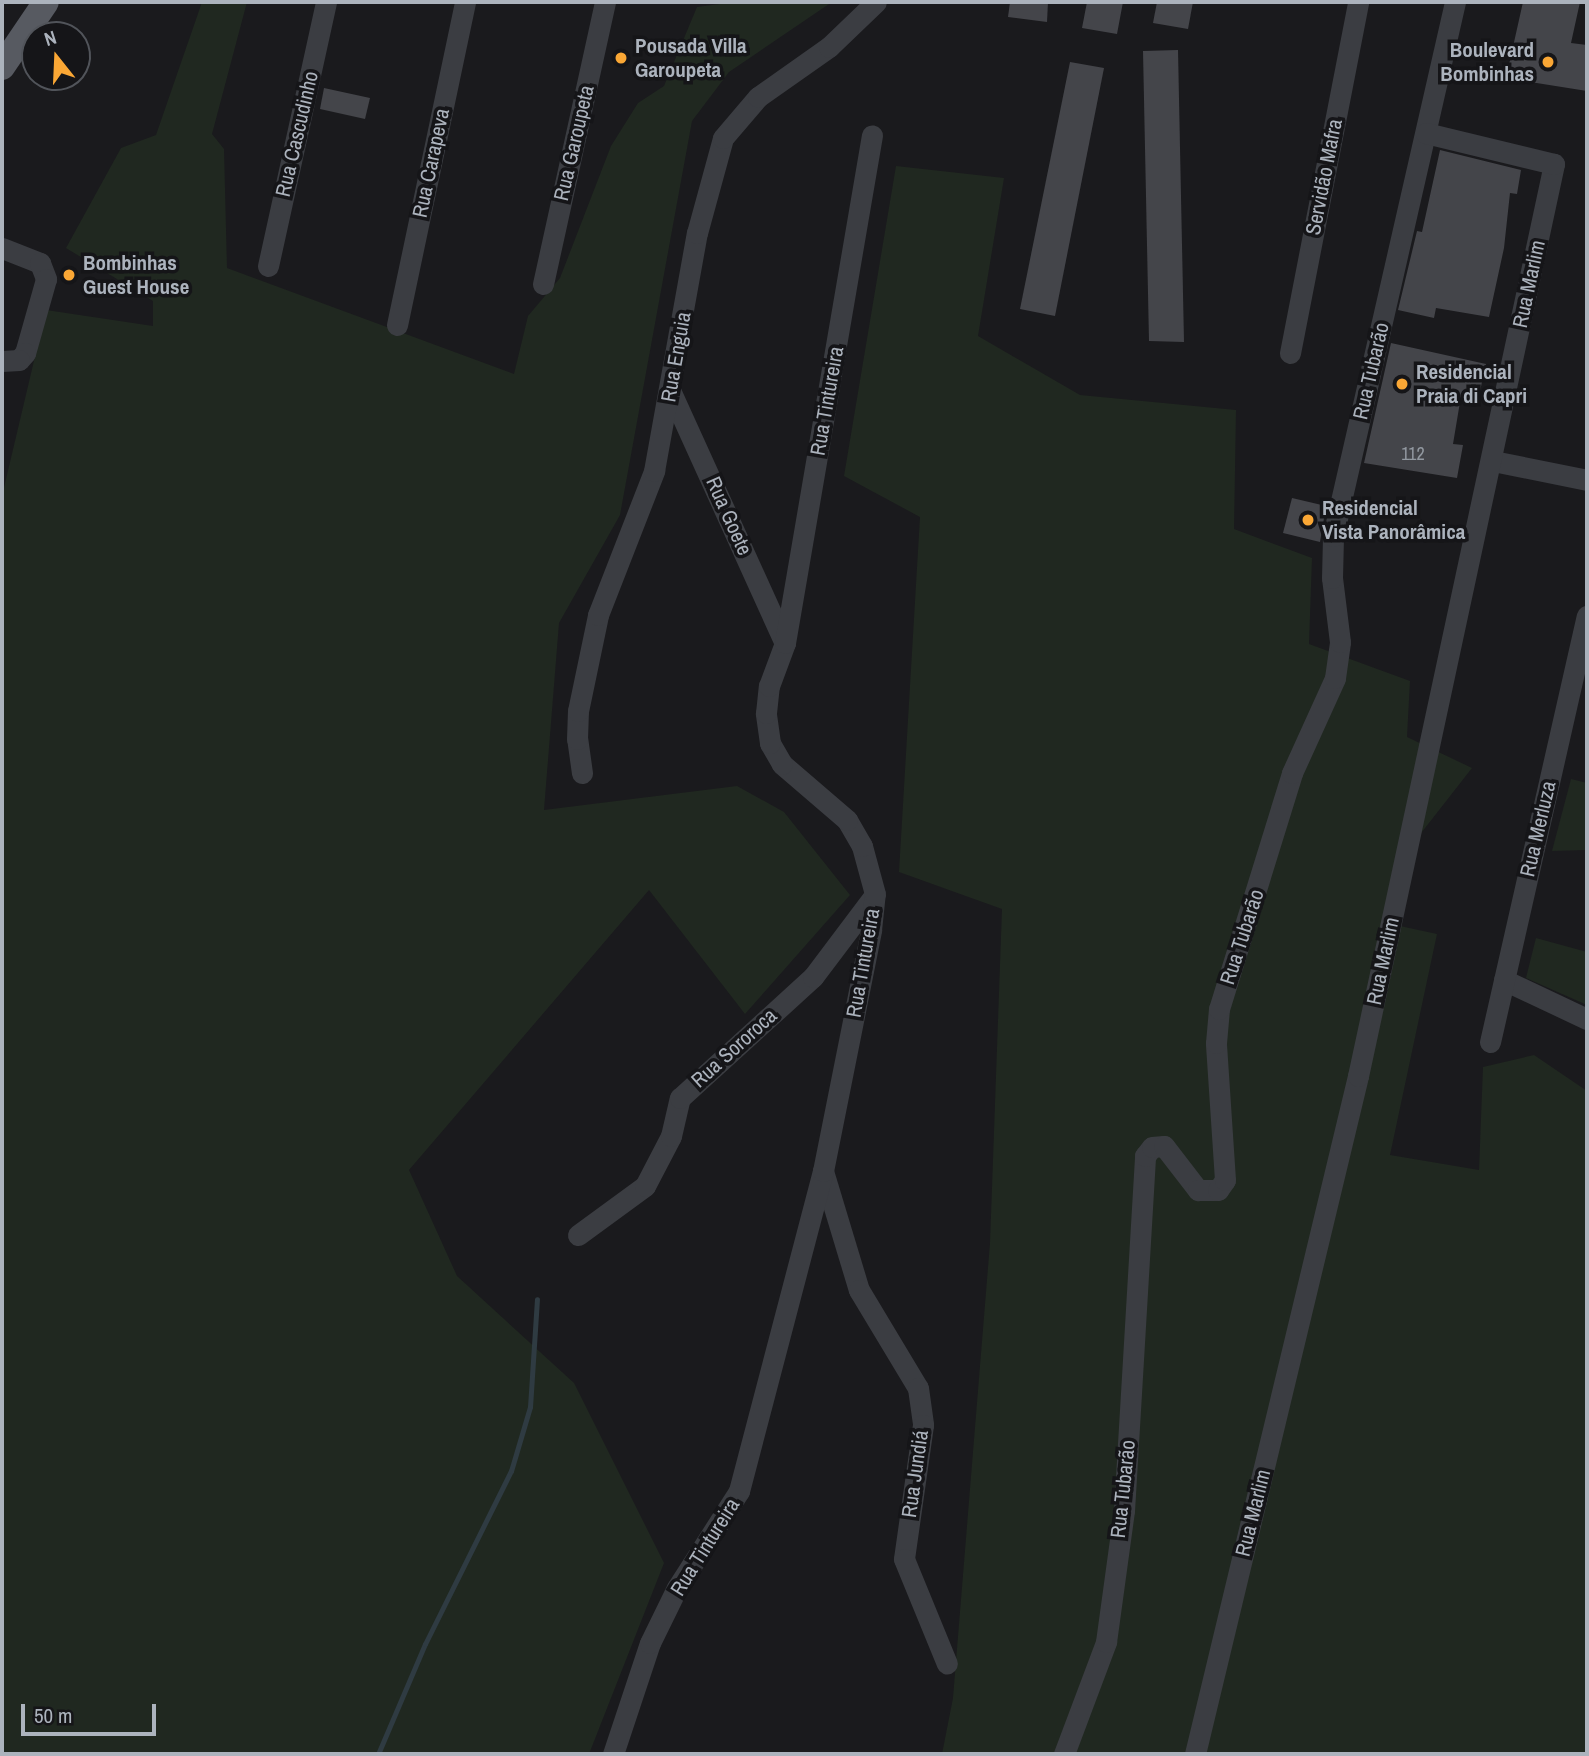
<!DOCTYPE html>
<meta charset="utf-8">
<style>
body{margin:0}
#map{position:relative;width:1589px;height:1756px;overflow:hidden;background:#1a1a1d;font-family:"Archivo Narrow",sans-serif}
div>[style]{position:absolute}
.green>*{inset:0;background:#202820}
.stream>*{height:5px;margin:-2.5px;padding:0 2.5px;transform-origin:2.5px;border-radius:2.5px;background:#2f3b42}
.building>*{inset:0;background:#44454a}
.minor>*{height:21px;margin:-10.5px;padding:0 10.5px;transform-origin:10.5px;border-radius:10.5px;background:#3b3d42}
.major>*{height:26px;margin:-13px;padding:0 13px;transform-origin:13px;border-radius:13px;background:#575a61}
.dots>*{width:19px;height:19px;translate:-50% -50%;box-sizing:border-box;border:4px solid #151518;border-radius:50%}
span{translate:-50% -50%;white-space:nowrap;text-align:center;line-height:1.15;-webkit-text-stroke:7px #151518;paint-order:stroke}
.number-label{font-size:18px;color:#9298a0}
.number-label span{-webkit-text-stroke-width:0}
.poi-label{font-size:21px;color:#acb3bd;font-weight:700}
.left{translate:0 -50%;text-align:left}
.right{translate:-100% -50%;text-align:right}
.street-label{font-size:21px;color:#acb3bd}
.frame{position:absolute;inset:0;border:4px solid #acb3bd;pointer-events:none}
.north{position:absolute;left:21px;top:21px;width:70px;height:70px;box-sizing:border-box;background:#151518;border:2px solid #51545a;border-radius:50%;rotate:342deg;font-size:19px;font-weight:700;line-height:28px;text-align:center;color:#acb3bd}
.north::after{content:'';display:block;margin:auto;width:24px;height:32px;background:#faa735;clip-path:polygon(50% 0,100% 100%,50% 72%,0 100%)}
.scale{position:absolute;left:21px;top:1704px;width:135px;height:32px;box-sizing:border-box;border:4px solid #acb3bd;border-top:0;padding-left:9px;font-size:21px;line-height:24px;white-space:nowrap;color:#acb3bd;-webkit-text-stroke:5px #151518;paint-order:stroke}
</style>
<div id="map">
<div class="green">
<i style="clip-path:polygon(202px 2px,247px 2px,212px 134px,224px 149px,227px 268px,514px 374px,528px 316px,560px 278px,611px 146px,638px 103px,664px 86px,697px 7px,735px 2px,832px 2px,729px 72px,692px 121px,620px 515px,559px 623px,544px 810px,737px 786px,784px 812px,850px 895px,745px 1014px,649px 890px,409px 1170px,457px 1276px,574px 1383px,664px 1563px,589px 1754px,2px 1754px,2px 496px,46px 310px,153px 326px,153px 301px,66px 248px,121px 148px,156px 135px)"></i>
<i style="clip-path:polygon(896px 166px,1004px 178px,978px 336px,1080px 395px,1236px 410px,1234px 529px,1312px 558px,1309px 644px,1410px 681px,1407px 737px,1472px 768px,1393px 869px,1386px 923px,1437px 934px,1390px 1155px,1479px 1170px,1483px 1067px,1534px 1055px,1587px 1091px,1587px 1754px,942px 1754px,953px 1698px,990px 1243px,1002px 909px,899px 872px,920px 517px,844px 476px)"></i>
<i style="clip-path:polygon(1571px 779px,1587px 783px,1587px 850px,1552px 851px)"></i>
<i style="clip-path:polygon(1536px 938px,1587px 952px,1587px 1005px,1526px 978px)"></i>
</div>
<div class="stream">
<i style="left:378px;top:1754px;width:120px;rotate:-66.9deg"></i>
<i style="left:425px;top:1644px;width:193px;rotate:-63.6deg"></i>
<i style="left:511px;top:1471px;width:67px;rotate:-73.5deg"></i>
<i style="left:530px;top:1407px;width:108px;rotate:-86.3deg"></i>
</div>
<div class="building">
<i style="clip-path:polygon(1010px 2px,1048px 2px,1047px 22px,1008px 17px)"></i>
<i style="clip-path:polygon(1087px 2px,1123px 2px,1117px 34px,1082px 28px)"></i>
<i style="clip-path:polygon(1157px 2px,1193px 2px,1188px 29px,1153px 23px)"></i>
<i style="clip-path:polygon(1523px 2px,1580px 2px,1571px 43px,1587px 45px,1587px 91px,1506px 78px)"></i>
<i style="clip-path:polygon(1178px 50px,1184px 342px,1149px 341px,1143px 51px)"></i>
<i style="clip-path:polygon(1070px 62px,1104px 68px,1055px 316px,1020px 309px)"></i>
<i style="clip-path:polygon(324px 88px,370px 98px,365px 119px,320px 109px)"></i>
<i style="clip-path:polygon(1440px 150px,1521px 170px,1517px 194px,1510px 193px,1504px 248px,1489px 317px,1436px 308px,1434px 318px,1398px 310px,1417px 231px,1422px 232px)"></i>
<i style="clip-path:polygon(1391px 343px,1486px 364px,1478px 400px,1461px 396px,1453px 444px,1463px 445px,1457px 478px,1364px 463px)"></i>
<i style="clip-path:polygon(1292px 498px,1326px 506px,1320px 542px,1283px 533px)"></i>
</div>
<div class="minor">
<i style="left:2px;top:248px;width:41px;rotate:21.5deg"></i>
<i style="left:40px;top:263px;width:17px;rotate:69deg"></i>
<i style="left:46px;top:279px;width:77px;rotate:105.8deg"></i>
<i style="left:25px;top:353px;width:9px;rotate:131deg"></i>
<i style="left:19px;top:360px;width:17px;rotate:177deg"></i>
<i style="left:268px;top:266px;width:270px;rotate:-77.6deg"></i>
<i style="left:543px;top:284px;width:289px;rotate:-77.6deg"></i>
<i style="left:397px;top:325px;width:330px;rotate:-78.1deg"></i>
<i style="left:1290px;top:353px;width:358px;rotate:-79deg"></i>
<i style="left:670px;top:390px;width:278px;rotate:65.6deg"></i>
<i style="left:1493px;top:461px;width:96px;rotate:11.4deg"></i>
<i style="left:582px;top:773px;width:34px;rotate:-98deg"></i>
<i style="left:577px;top:739px;width:28px;rotate:-88deg"></i>
<i style="left:578px;top:711px;width:98px;rotate:-78.2deg"></i>
<i style="left:598px;top:615px;width:155px;rotate:-68.7deg"></i>
<i style="left:654px;top:471px;width:242px;rotate:-79.8deg"></i>
<i style="left:697px;top:233px;width:98px;rotate:-74.7deg"></i>
<i style="left:723px;top:138px;width:54px;rotate:-49.5deg"></i>
<i style="left:758px;top:97px;width:87px;rotate:-35.2deg"></i>
<i style="left:829px;top:47px;width:65px;rotate:-43.8deg"></i>
<i style="left:1504px;top:980px;width:92px;rotate:25.2deg"></i>
<i style="left:1490px;top:1042px;width:437px;rotate:-77.2deg"></i>
<i style="left:823px;top:1171px;width:124px;rotate:73.2deg"></i>
<i style="left:859px;top:1290px;width:114px;rotate:59deg"></i>
<i style="left:918px;top:1388px;width:37px;rotate:82deg"></i>
<i style="left:923px;top:1425px;width:135px;rotate:98.1deg"></i>
<i style="left:904px;top:1559px;width:113px;rotate:67.7deg"></i>
<i style="left:578px;top:1235px;width:83px;rotate:-36.2deg"></i>
<i style="left:645px;top:1186px;width:56px;rotate:-62.5deg"></i>
<i style="left:671px;top:1136px;width:39px;rotate:-77deg"></i>
<i style="left:680px;top:1098px;width:180px;rotate:-42.3deg"></i>
<i style="left:813px;top:977px;width:101px;rotate:-53deg"></i>
<i style="left:613px;top:1754px;width:117px;rotate:-71.6deg"></i>
<i style="left:650px;top:1643px;width:61px;rotate:-63.9deg"></i>
<i style="left:677px;top:1588px;width:115px;rotate:-57.4deg"></i>
<i style="left:739px;top:1491px;width:331px;rotate:-75.3deg"></i>
<i style="left:823px;top:1171px;width:246px;rotate:-78.7deg"></i>
<i style="left:871px;top:930px;width:36px;rotate:-84deg"></i>
<i style="left:875px;top:894px;width:50px;rotate:-105.2deg"></i>
<i style="left:862px;top:846px;width:30px;rotate:-120deg"></i>
<i style="left:847px;top:820px;width:86px;rotate:-139.3deg"></i>
<i style="left:782px;top:764px;width:24px;rotate:-120deg"></i>
<i style="left:770px;top:743px;width:30px;rotate:-98deg"></i>
<i style="left:766px;top:713px;width:27px;rotate:-84deg"></i>
<i style="left:769px;top:686px;width:46px;rotate:-69.6deg"></i>
<i style="left:785px;top:643px;width:515px;rotate:-80.28deg"></i>
<i style="left:1064px;top:1754px;width:120px;rotate:-69.4deg"></i>
<i style="left:1106px;top:1642px;width:132px;rotate:-82.2deg"></i>
<i style="left:1124px;top:1511px;width:356px;rotate:-86.6deg"></i>
<i style="left:1145px;top:1156px;width:11px;rotate:-52deg"></i>
<i style="left:1152px;top:1147px;width:12px;rotate:-5deg"></i>
<i style="left:1164px;top:1146px;width:56px;rotate:52.3deg"></i>
<i style="left:1198px;top:1190px;width:20px"></i>
<i style="left:1218px;top:1190px;width:12px;rotate:-55deg"></i>
<i style="left:1225px;top:1180px;width:137px;rotate:-93.8deg"></i>
<i style="left:1216px;top:1043px;width:34px;rotate:-85deg"></i>
<i style="left:1219px;top:1009px;width:247px;rotate:-72.8deg"></i>
<i style="left:1292px;top:773px;width:104px;rotate:-65.6deg"></i>
<i style="left:1335px;top:678px;width:36px;rotate:-82deg"></i>
<i style="left:1340px;top:642px;width:64px;rotate:-97.1deg"></i>
<i style="left:1332px;top:578px;width:42px;rotate:-88.6deg"></i>
<i style="left:1333px;top:536px;width:548px;rotate:-77.13deg"></i>
<i style="left:1195px;top:1754px;width:697px;rotate:-76.48deg"></i>
<i style="left:1358px;top:1076px;width:933px;rotate:-77.87deg"></i>
<i style="left:1554px;top:164px;width:132px;rotate:-166.4deg"></i>
</div>
<div class="major">
<i style="left:2px;top:67px;width:78px;rotate:-55.9deg"></i>
</div>
<div class="dots">
<i style="left:621px;top:58px;background:#faa735"></i>
<i style="left:1548px;top:62px;background:#faa735"></i>
<i style="left:69px;top:275px;background:#faa735"></i>
<i style="left:1402px;top:384px;background:#faa735"></i>
<i style="left:1308px;top:520px;background:#faa735"></i>
</div>
<div class="number-label">
<span style="left:1413px;top:454px">112</span>
</div>
<div class="poi-label">
<span class="left" style="left:635px;top:58px">Pousada Villa<br>Garoupeta</span>
<span class="right" style="left:1534px;top:62px">Boulevard<br>Bombinhas</span>
<span class="left" style="left:83px;top:275px">Bombinhas<br>Guest House</span>
<span class="left" style="left:1416px;top:384px">Residencial<br>Praia di Capri</span>
<span class="left" style="left:1322px;top:520px">Residencial<br>Vista Panorâmica</span>
</div>
<div class="street-label">
<span style="left:297px;top:134px;rotate:-77deg">Rua Cascudinho</span>
<span style="left:574px;top:143px;rotate:-77deg">Rua Garoupeta</span>
<span style="left:431px;top:163px;rotate:-78deg">Rua Carapeva</span>
<span style="left:1324px;top:177px;rotate:-79deg">Servidão Mafra</span>
<span style="left:1529px;top:284px;rotate:-78deg">Rua Marlim</span>
<span style="left:676px;top:357px;rotate:-80deg">Rua Enguia</span>
<span style="left:1371px;top:371px;rotate:-77deg">Rua Tubarão</span>
<span style="left:827px;top:401px;rotate:-80deg">Rua Tintureira</span>
<span style="left:729px;top:516px;rotate:66deg">Rua Goete</span>
<span style="left:1538px;top:829px;rotate:-77deg">Rua Merluza</span>
<span style="left:1242px;top:937px;rotate:-72deg">Rua Tubarão</span>
<span style="left:1383px;top:961px;rotate:-78deg">Rua Marlim</span>
<span style="left:863px;top:963px;rotate:-80deg">Rua Tintureira</span>
<span style="left:734px;top:1048px;rotate:-42deg">Rua Sororoca</span>
<span style="left:915px;top:1474px;rotate:-82deg">Rua Jundiá</span>
<span style="left:1123px;top:1489px;rotate:-84deg">Rua Tubarão</span>
<span style="left:1253px;top:1513px;rotate:-76deg">Rua Marlim</span>
<span style="left:705px;top:1547px;rotate:-58deg">Rua Tintureira</span>
</div>
<div class="frame"></div>
<div class="north">N</div>
<div class="scale">50 m</div>
</div>
